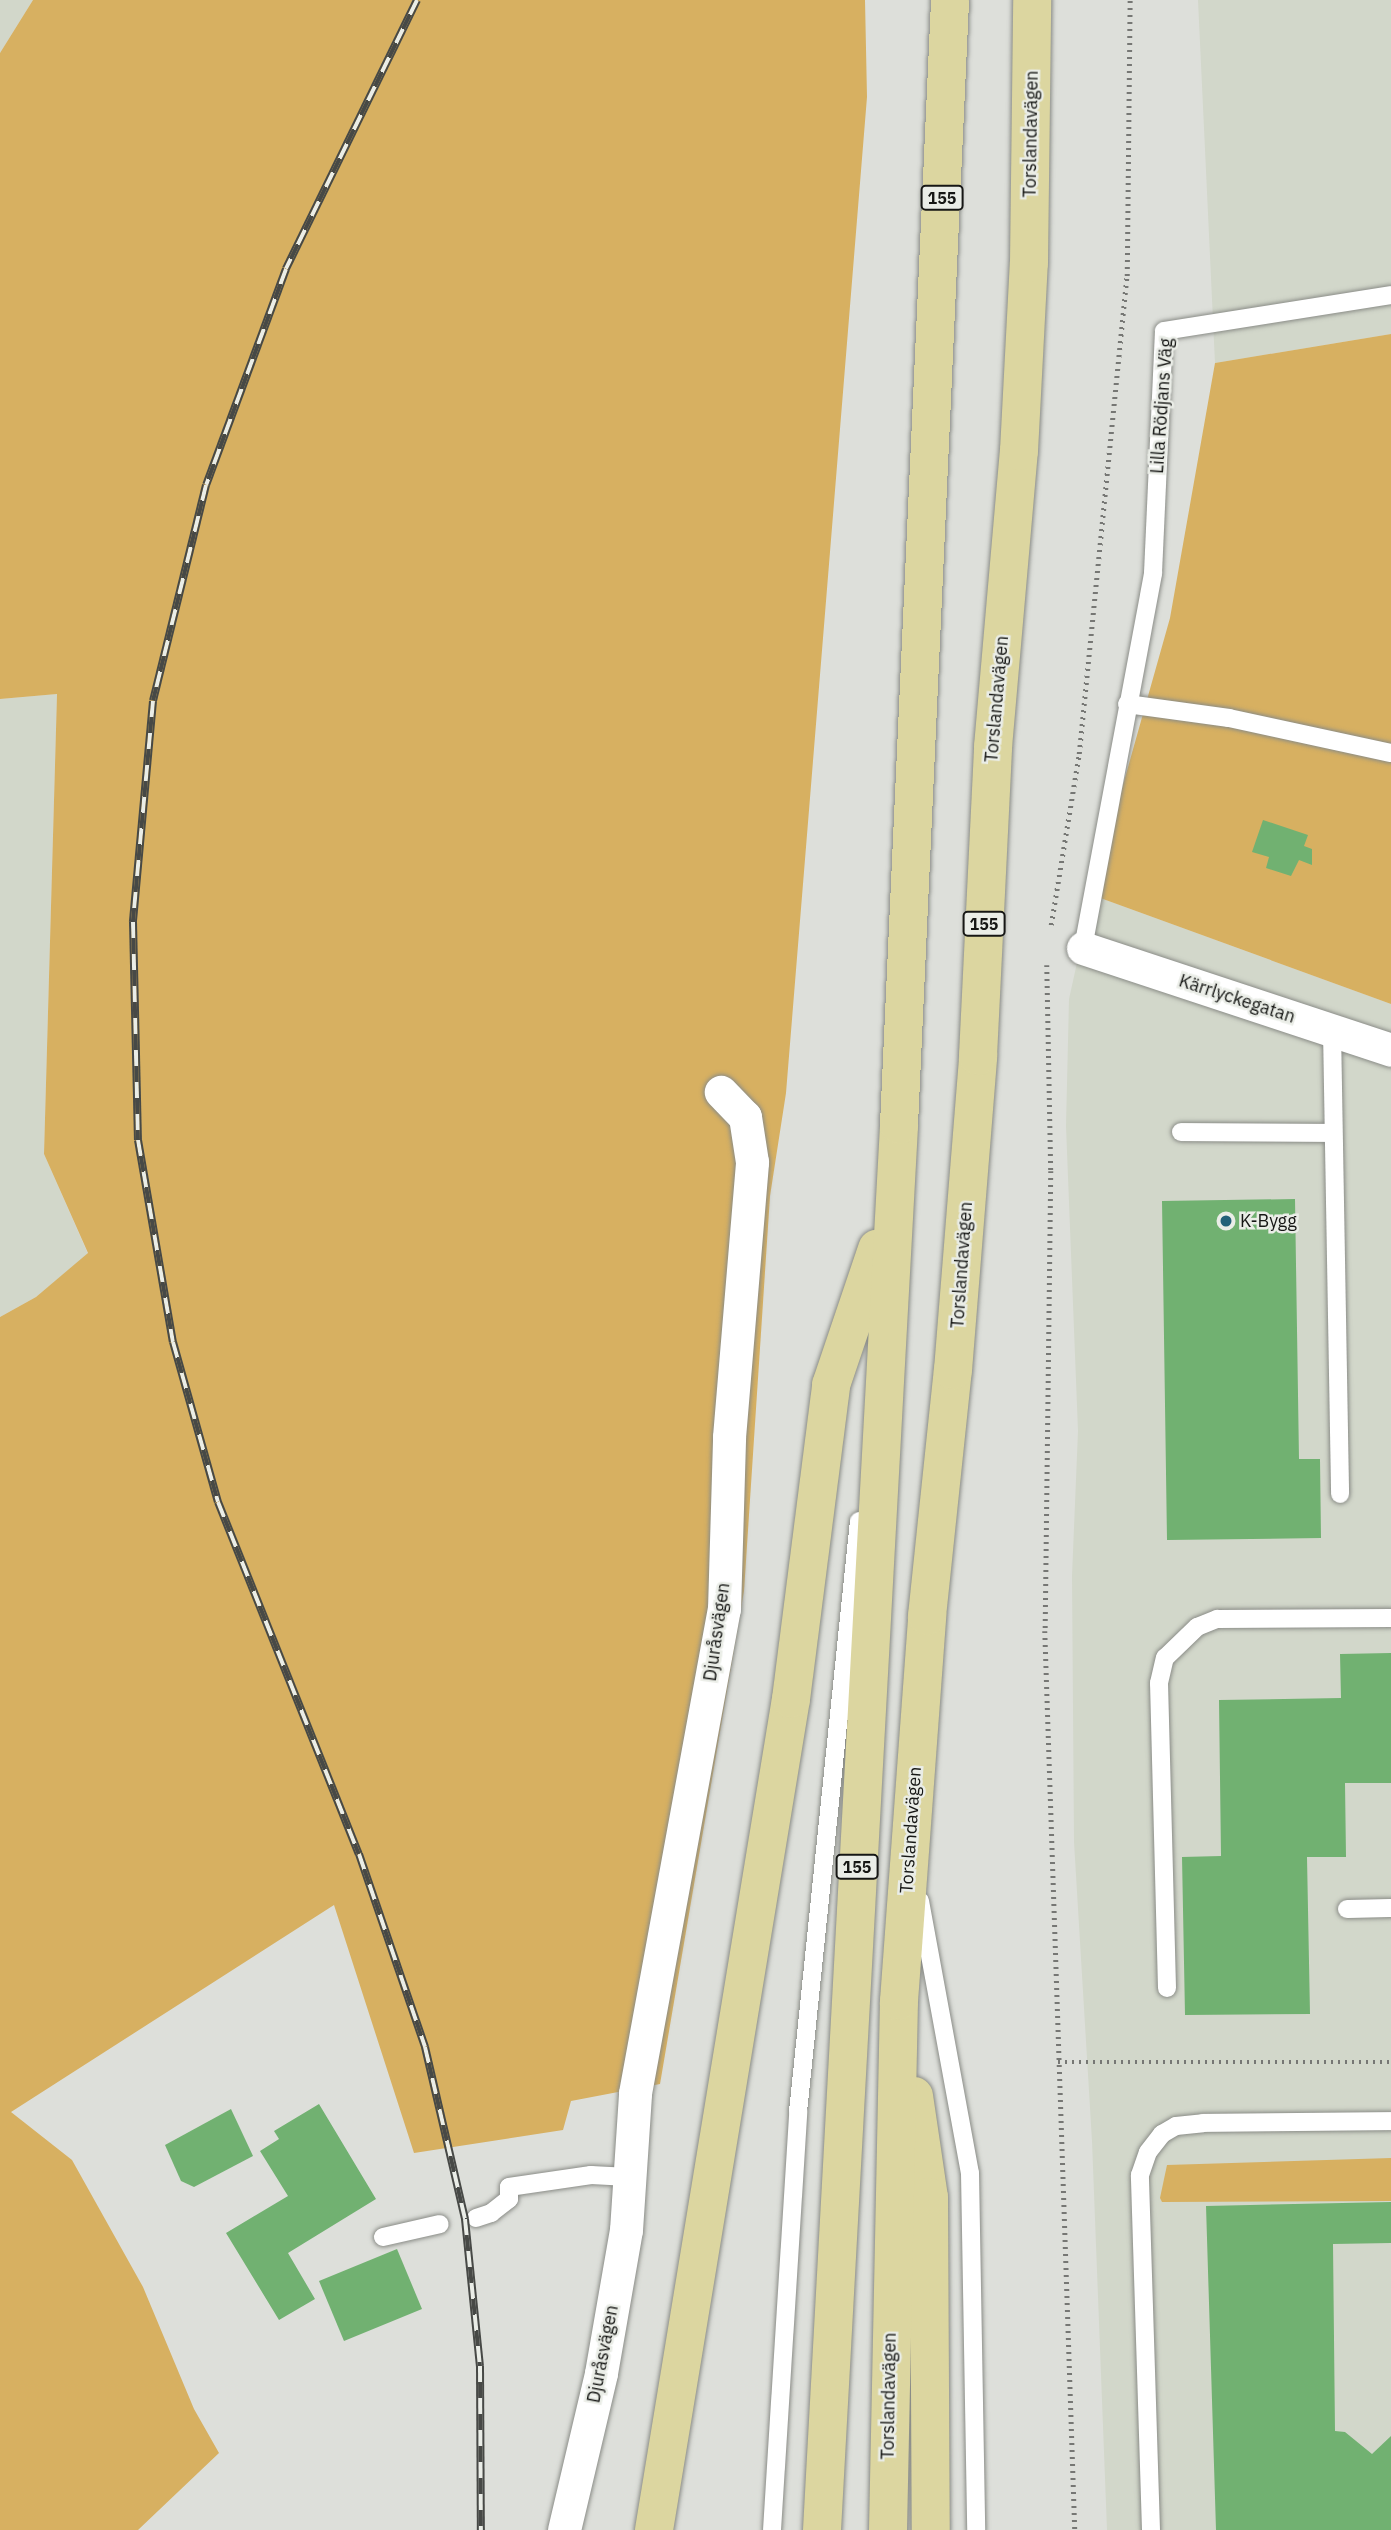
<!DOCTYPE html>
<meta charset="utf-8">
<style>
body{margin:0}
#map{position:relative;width:1391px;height:2530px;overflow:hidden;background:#dddfda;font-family:"IBM Plex Sans",sans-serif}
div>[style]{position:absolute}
.built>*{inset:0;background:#d2d7ca}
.green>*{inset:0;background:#d7b061}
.building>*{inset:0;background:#71b171}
.path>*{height:4.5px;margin-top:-2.25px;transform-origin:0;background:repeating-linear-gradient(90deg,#767774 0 2px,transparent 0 7px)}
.roads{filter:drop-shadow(0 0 2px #8a8c87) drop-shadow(0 0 2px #8a8c87)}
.lane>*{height:18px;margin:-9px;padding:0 9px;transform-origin:9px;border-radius:9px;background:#fff}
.street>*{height:33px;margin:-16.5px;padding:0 16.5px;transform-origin:16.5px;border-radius:16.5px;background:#fff}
.primary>*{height:38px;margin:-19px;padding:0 19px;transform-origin:19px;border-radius:19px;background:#dcd6a0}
.rail>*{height:8px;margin-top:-4px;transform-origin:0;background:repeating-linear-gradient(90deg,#eaede7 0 16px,#474946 0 32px);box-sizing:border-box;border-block:2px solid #474946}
.dots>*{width:19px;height:19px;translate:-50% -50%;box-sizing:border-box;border:4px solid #eaede7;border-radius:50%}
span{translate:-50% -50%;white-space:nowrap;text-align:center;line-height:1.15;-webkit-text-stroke:5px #eaede7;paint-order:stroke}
.shield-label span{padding:2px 5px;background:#eaede7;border:2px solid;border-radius:5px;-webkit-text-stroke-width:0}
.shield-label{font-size:16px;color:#161715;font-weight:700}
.street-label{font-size:18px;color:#161715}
.poi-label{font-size:18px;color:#161715}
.left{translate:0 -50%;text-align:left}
</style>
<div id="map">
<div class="built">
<i style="clip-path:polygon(0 0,33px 0,0 53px)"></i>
<i style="clip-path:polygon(1198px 0,1391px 0,1391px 334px,1215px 363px)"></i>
<i style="clip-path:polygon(57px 694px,44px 1154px,88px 1254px,36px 1297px,0 1317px,0 699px)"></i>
<i style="clip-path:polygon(1092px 895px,1391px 1004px,1391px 2530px,1107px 2530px,1092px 2141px,1074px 1842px,1072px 1576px,1078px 1431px,1066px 1126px,1069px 999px)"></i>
</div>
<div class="green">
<i style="clip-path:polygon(33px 0,865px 0,867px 97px,786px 1093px,770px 1196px,744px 1591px,660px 2084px,571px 2101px,563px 2130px,414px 2153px,334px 1905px,11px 2112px,72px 2160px,143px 2287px,194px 2409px,219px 2453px,138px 2530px,0 2530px,0 1317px,36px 1297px,88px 1253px,44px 1154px,57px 694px,0 699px,0 53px)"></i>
<i style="clip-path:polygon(1391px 334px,1391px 1004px,1092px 895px,1170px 618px,1215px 363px)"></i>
<i style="clip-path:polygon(1391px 2158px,1391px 2201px,1162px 2202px,1160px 2198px,1167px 2165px)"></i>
</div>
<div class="building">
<i style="clip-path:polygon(1263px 820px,1308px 835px,1304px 846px,1312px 849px,1312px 865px,1299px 860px,1291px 876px,1266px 868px,1269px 857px,1252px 852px)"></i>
<i style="clip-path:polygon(1295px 1199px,1299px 1459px,1320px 1459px,1321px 1538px,1167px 1540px,1162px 1201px)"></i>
<i style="clip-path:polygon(1391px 1653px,1391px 1783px,1345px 1783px,1346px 1857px,1307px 1857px,1310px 2014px,1185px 2015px,1182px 1857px,1221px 1856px,1219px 1700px,1341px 1698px,1340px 1654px)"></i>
<i style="clip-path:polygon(319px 2104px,376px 2199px,288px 2253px,315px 2299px,279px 2320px,226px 2233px,288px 2196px,260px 2151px,279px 2139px,274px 2131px)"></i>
<i style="clip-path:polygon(231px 2109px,253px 2156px,194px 2187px,181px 2181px,165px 2145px)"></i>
<i style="clip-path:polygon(1391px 2202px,1391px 2243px,1333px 2244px,1335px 2431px,1345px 2432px,1372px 2454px,1391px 2436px,1391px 2530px,1216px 2530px,1206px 2206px)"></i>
<i style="clip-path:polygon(397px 2249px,422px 2309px,344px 2341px,319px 2281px)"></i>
</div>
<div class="path">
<i style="left:1051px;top:925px;width:173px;rotate:-80.7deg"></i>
<i style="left:1079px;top:754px;width:480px;rotate:-84.3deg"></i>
<i style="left:1127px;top:276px;width:276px;rotate:-89.4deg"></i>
<i style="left:1047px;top:965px;width:206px;rotate:88.9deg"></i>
<i style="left:1051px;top:1171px;width:460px;rotate:90.7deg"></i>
<i style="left:1045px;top:1631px;width:900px;rotate:88.09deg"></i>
<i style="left:1058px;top:2062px;width:333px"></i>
</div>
<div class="roads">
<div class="lane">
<i style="left:1127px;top:704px;width:103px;rotate:7.8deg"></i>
<i style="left:1229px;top:718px;width:166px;rotate:12.2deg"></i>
<i style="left:1083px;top:948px;width:381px;rotate:-79.4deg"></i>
<i style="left:1153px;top:573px;width:242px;rotate:-87.4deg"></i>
<i style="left:1164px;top:331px;width:230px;rotate:-9deg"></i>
<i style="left:1332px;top:1030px;width:464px;rotate:89deg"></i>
<i style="left:1181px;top:1132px;width:152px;rotate:0.4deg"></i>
<i style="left:920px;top:1901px;width:277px;rotate:79.6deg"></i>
<i style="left:970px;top:2173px;width:357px;rotate:89deg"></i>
<i style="left:1347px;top:1909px;width:44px;rotate:-1.3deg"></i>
<i style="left:1167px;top:1988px;width:305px;rotate:-91.5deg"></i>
<i style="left:1159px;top:1683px;width:26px;rotate:-77deg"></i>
<i style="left:1165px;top:1658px;width:45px;rotate:-44.1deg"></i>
<i style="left:1197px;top:1627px;width:22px;rotate:-22deg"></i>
<i style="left:1217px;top:1619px;width:174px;rotate:-0.3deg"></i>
<i style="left:476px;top:2218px;width:16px;rotate:-18deg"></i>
<i style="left:491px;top:2213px;width:23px;rotate:-38deg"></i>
<i style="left:509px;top:2199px;width:12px;rotate:-90deg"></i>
<i style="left:509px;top:2187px;width:83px;rotate:-8.3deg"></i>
<i style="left:591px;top:2175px;width:38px;rotate:3deg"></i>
<i style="left:383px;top:2237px;width:58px;rotate:-12.8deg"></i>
<i style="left:772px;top:2530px;width:419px;rotate:-86.4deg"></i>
<i style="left:798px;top:2112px;width:594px;rotate:-84.11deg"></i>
<i style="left:1151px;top:2530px;width:355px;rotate:-91.8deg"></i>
<i style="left:1140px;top:2175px;width:24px;rotate:-71deg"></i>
<i style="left:1148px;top:2152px;width:23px;rotate:-52deg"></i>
<i style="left:1162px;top:2134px;width:16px;rotate:-30deg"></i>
<i style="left:1176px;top:2126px;width:27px;rotate:-6deg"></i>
<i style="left:1203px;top:2123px;width:188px;rotate:-0.6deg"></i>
</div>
<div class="street">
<i style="left:1083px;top:948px;width:324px;rotate:18.3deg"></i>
<i style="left:564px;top:2530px;width:161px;rotate:-76.7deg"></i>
<i style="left:601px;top:2373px;width:145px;rotate:-80.1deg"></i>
<i style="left:626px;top:2230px;width:137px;rotate:-86.2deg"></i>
<i style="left:635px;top:2093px;width:492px;rotate:-79.6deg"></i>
<i style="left:724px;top:1609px;width:172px;rotate:-88.3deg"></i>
<i style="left:729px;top:1437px;width:276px;rotate:-85.2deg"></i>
<i style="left:752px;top:1162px;width:46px;rotate:-98.8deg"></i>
<i style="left:745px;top:1117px;width:35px;rotate:-134deg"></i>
</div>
<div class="primary">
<i style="left:914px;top:2096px;width:102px;rotate:81.6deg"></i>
<i style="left:929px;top:2197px;width:333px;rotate:89.7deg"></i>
<i style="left:654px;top:2530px;width:842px;rotate:-80.64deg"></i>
<i style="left:791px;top:1699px;width:317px;rotate:-82.7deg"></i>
<i style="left:831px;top:1385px;width:144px;rotate:-71.3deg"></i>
<i style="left:822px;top:2530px;width:1407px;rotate:-86.86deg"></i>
<i style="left:899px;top:1125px;width:1126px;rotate:-87.4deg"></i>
<i style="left:888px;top:2530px;width:529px;rotate:-88.81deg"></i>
<i style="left:899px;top:2001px;width:386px;rotate:-85.8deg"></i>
<i style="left:927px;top:1616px;width:247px;rotate:-84deg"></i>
<i style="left:953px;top:1370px;width:315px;rotate:-85.4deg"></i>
<i style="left:978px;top:1056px;width:309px;rotate:-87.2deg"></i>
<i style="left:993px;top:747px;width:297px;rotate:-85deg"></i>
<i style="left:1019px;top:451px;width:188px;rotate:-87deg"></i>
<i style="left:1029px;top:263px;width:263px;rotate:-89.3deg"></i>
</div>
</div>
<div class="rail">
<i style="left:417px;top:0;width:299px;rotate:116deg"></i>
<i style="left:286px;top:269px;width:230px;rotate:110.3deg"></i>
<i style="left:206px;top:485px;width:222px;rotate:103.8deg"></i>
<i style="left:153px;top:701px;width:222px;rotate:95.2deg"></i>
<i style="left:133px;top:922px;width:218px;rotate:88.7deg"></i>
<i style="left:138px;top:1140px;width:205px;rotate:80.2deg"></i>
<i style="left:173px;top:1342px;width:166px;rotate:74.3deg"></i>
<i style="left:218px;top:1502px;width:379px;rotate:68.2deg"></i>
<i style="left:359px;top:1854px;width:204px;rotate:71.1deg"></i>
<i style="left:425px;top:2047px;width:177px;rotate:76.9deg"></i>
<i style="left:465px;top:2219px;width:148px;rotate:84.2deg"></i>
<i style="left:480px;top:2366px;width:164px;rotate:89.7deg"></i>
</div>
<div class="dots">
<i style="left:1226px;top:1221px;background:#236178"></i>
</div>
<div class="shield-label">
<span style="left:942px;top:198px">155</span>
<span style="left:984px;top:924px">155</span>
<span style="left:857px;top:1867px">155</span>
</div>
<div class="street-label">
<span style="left:1031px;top:134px;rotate:-89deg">Torslandavägen</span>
<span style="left:1162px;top:406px;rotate:-86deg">Lilla Rödjans Väg</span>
<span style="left:997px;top:699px;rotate:-85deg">Torslandavägen</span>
<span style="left:1237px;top:999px;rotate:18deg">Kärrlyckegatan</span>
<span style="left:962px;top:1265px;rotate:-86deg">Torslandavägen</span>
<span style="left:717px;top:1632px;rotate:-82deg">Djuråsvägen</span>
<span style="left:911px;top:1830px;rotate:-86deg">Torslandavägen</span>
<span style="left:603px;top:2354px;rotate:-79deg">Djuråsvägen</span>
<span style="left:889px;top:2396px;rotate:-89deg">Torslandavägen</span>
</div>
<div class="poi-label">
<span class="left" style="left:1240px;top:1221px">K-Bygg</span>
</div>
</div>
